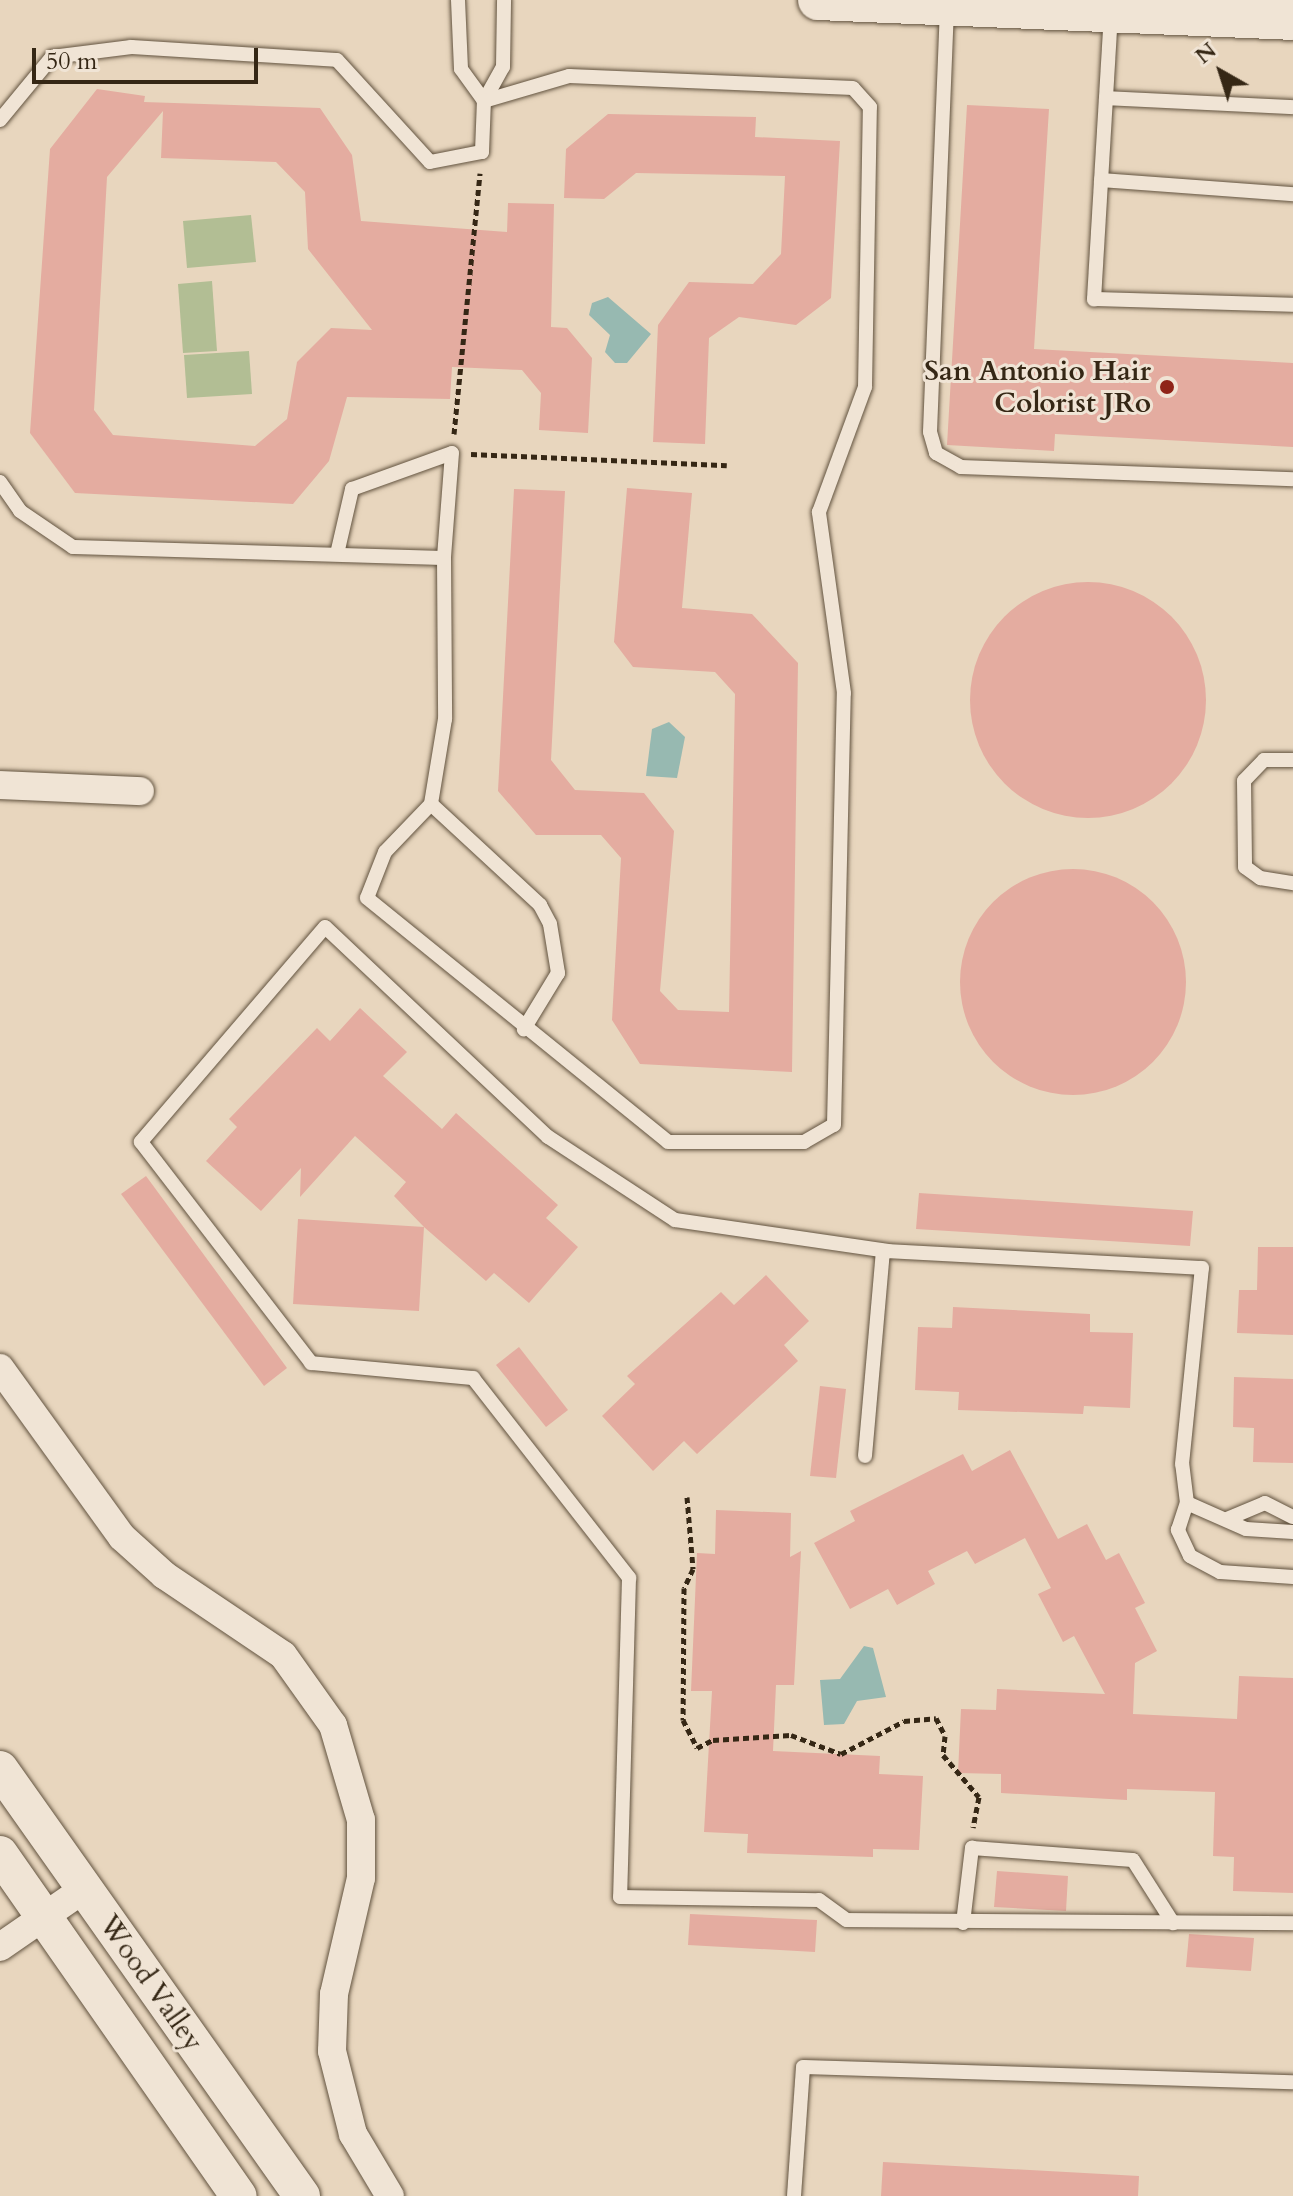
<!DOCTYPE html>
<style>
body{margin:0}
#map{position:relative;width:1293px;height:2196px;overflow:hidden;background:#e8d6be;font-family:Cardo,serif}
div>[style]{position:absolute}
.green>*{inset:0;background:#b2be94}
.water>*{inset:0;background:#97b9b1}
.building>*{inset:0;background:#e4aca0}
.round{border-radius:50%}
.path>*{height:5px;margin-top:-2.5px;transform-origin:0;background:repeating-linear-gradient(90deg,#352715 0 6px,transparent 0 10px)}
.roads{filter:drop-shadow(0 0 2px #62533f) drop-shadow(0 0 2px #62533f)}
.service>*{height:14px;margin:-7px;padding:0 7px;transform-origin:7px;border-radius:7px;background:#f0e4d5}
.minor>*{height:28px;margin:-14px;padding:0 14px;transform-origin:14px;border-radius:14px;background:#f0e4d5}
.tertiary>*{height:36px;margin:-18px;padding:0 18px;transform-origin:18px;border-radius:18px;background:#f0e4d5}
.secondary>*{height:40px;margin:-20px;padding:0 20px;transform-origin:20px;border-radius:20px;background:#f0e4d5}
.dots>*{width:22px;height:22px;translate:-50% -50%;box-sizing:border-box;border:4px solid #f0e4d5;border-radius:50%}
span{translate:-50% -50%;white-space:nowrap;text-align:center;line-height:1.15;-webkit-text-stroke:6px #f0e4d5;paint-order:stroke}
.poi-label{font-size:28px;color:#352715;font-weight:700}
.right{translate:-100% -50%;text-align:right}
.street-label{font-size:28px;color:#352715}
.north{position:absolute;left:1181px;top:32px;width:80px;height:80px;-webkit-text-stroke:6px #f0e4d5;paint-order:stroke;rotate:321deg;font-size:22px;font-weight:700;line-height:32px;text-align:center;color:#352715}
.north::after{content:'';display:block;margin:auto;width:28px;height:36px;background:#352715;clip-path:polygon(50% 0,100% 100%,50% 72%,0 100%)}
.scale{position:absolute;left:32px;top:48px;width:226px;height:36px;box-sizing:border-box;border:4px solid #352715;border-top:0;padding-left:10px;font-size:24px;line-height:28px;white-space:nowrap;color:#352715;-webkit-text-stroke:6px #f0e4d5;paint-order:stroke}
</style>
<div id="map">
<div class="green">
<i style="clip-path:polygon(251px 215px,256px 262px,187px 268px,183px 221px)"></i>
<i style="clip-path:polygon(212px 281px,217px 351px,183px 353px,178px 284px)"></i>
<i style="clip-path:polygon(249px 351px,252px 394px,187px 398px,184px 355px)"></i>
</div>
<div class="water">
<i style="clip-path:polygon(608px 297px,651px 334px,627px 363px,615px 363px,605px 352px,610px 335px,589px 315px,592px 303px)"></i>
<i style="clip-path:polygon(669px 722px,685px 737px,677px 778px,646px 776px,652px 729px)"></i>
<i style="clip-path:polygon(864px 1646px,873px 1648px,886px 1697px,857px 1701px,844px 1724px,824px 1725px,820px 1680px,840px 1679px)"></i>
</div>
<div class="building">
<i style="clip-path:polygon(evenodd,97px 89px,145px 96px,144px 102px,320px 108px,352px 155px,361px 221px,507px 232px,508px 203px,554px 204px,551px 327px,567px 328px,592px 358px,588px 433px,539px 430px,541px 393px,522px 370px,452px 367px,450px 399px,347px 397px,329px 461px,293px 504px,75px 493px,30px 433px,50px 149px,97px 89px,163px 111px,161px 158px,276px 162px,305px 192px,308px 249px,372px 330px,331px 328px,297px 362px,287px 419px,255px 446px,113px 435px,94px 410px,107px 177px,163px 111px)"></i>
<i style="clip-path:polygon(967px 105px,1049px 109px,1034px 349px,1293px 363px,1293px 447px,1055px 434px,1054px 451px,947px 445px)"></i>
<i style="clip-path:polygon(608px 114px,756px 117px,755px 137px,840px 141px,831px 298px,796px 325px,739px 317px,709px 338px,705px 444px,653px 442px,658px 325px,689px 282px,753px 284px,781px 254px,785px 176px,636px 173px,604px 199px,564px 198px,566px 149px)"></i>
<i style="clip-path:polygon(627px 488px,692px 493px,682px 608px,752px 614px,798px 663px,792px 1072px,640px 1064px,612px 1020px,621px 858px,601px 835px,536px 835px,498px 791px,514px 489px,565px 491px,551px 760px,575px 790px,644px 793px,674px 831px,660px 991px,678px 1010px,729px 1012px,735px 694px,715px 672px,633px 667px,614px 642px)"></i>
<i class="round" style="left:970px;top:582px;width:236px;height:236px"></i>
<i class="round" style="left:960px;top:869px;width:226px;height:226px"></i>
<i style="clip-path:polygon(360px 1008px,407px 1052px,383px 1076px,442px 1129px,456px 1113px,558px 1205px,546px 1218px,578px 1247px,529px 1303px,494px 1273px,486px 1281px,424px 1227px,394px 1196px,406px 1182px,355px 1136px,300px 1197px,301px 1168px,261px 1211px,206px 1161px,237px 1127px,229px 1119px,317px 1028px,330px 1041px)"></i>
<i style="clip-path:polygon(146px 1176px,287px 1368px,264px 1386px,121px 1194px)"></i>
<i style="clip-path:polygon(919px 1193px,1193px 1211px,1190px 1246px,916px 1229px)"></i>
<i style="clip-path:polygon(298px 1219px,424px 1227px,419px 1311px,293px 1304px)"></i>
<i style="clip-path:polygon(1258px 1247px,1293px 1247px,1293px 1335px,1237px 1333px,1239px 1290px,1257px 1290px)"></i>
<i style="clip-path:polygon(766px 1275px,809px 1321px,784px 1345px,798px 1361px,697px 1454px,684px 1441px,653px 1471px,602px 1416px,635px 1384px,627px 1376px,721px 1292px,734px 1305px)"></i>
<i style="clip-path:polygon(953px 1307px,1090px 1314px,1090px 1332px,1133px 1333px,1130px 1408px,1084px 1406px,1083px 1414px,958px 1410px,959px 1392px,915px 1390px,918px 1327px,952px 1328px)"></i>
<i style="clip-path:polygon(519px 1347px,568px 1410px,546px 1427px,496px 1365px)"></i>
<i style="clip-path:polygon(1234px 1377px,1293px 1379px,1293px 1463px,1253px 1462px,1254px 1428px,1233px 1427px)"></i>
<i style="clip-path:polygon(820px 1386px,846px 1389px,836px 1478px,810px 1476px)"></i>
<i style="clip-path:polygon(1010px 1450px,1058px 1539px,1087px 1524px,1106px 1560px,1119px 1553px,1145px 1603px,1135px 1608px,1157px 1651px,1135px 1663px,1133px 1714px,1237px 1719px,1239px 1676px,1293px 1678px,1293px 1893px,1233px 1891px,1234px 1857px,1213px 1856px,1215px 1792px,1127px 1789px,1127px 1800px,1001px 1793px,1001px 1774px,958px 1773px,961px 1709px,996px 1710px,997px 1689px,1105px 1694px,1074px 1636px,1063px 1642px,1038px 1594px,1051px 1588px,1025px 1538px,975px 1564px,967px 1551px,928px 1571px,935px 1584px,897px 1605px,888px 1589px,850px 1609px,814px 1543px,855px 1521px,850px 1511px,963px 1454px,972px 1471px)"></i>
<i style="clip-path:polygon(716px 1510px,791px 1513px,790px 1557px,801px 1551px,794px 1685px,776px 1685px,773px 1751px,880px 1756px,879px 1774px,923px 1776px,919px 1850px,873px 1849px,873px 1857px,747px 1853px,748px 1834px,704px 1832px,712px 1691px,691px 1691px,697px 1553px,715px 1554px)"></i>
<i style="clip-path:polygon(997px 1871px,1068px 1876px,1066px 1911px,994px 1907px)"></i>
<i style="clip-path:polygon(690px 1914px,817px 1920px,815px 1952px,688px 1945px)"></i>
<i style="clip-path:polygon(1189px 1934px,1254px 1938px,1251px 1971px,1186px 1967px)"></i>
<i style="clip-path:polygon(883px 2162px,1139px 2176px,1138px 2196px,881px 2196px)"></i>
</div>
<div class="path">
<i style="left:454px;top:434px;width:262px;rotate:-84.3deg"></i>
<i style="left:471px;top:454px;width:256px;rotate:2.5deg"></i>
<i style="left:687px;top:1497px;width:72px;rotate:85.2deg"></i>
<i style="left:693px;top:1569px;width:21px;rotate:115deg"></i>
<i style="left:684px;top:1588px;width:132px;rotate:90.4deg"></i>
<i style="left:683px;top:1720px;width:31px;rotate:63deg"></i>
<i style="left:697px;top:1748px;width:18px;rotate:-27deg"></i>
<i style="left:713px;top:1740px;width:78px;rotate:-3.7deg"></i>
<i style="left:791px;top:1735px;width:53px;rotate:20.8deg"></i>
<i style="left:841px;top:1754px;width:71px;rotate:-27.6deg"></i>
<i style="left:904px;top:1721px;width:32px;rotate:-5deg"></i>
<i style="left:936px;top:1718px;width:20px;rotate:63deg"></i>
<i style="left:945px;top:1736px;width:19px;rotate:96deg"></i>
<i style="left:943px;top:1755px;width:55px;rotate:49.4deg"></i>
<i style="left:979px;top:1797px;width:31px;rotate:101deg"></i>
</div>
<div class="roads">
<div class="service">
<i style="left:458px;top:0;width:69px;rotate:87.5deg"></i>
<i style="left:461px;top:69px;width:39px;rotate:54deg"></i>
<i style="left:947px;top:8px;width:424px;rotate:92.3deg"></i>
<i style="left:930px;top:432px;width:22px;rotate:74deg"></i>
<i style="left:936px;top:453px;width:29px;rotate:29deg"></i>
<i style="left:961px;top:467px;width:332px;rotate:2.1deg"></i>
<i style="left:1111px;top:13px;width:287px;rotate:93.4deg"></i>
<i style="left:1094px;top:299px;width:199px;rotate:1.7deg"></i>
<i style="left:1106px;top:98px;width:187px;rotate:2.8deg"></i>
<i style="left:0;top:120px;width:82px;rotate:-50.5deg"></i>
<i style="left:52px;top:57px;width:80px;rotate:-7.2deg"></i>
<i style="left:131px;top:47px;width:206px;rotate:3.6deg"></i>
<i style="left:337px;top:60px;width:138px;rotate:47.6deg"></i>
<i style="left:430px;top:162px;width:53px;rotate:-10.9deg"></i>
<i style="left:482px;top:152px;width:51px;rotate:-87.8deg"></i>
<i style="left:484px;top:101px;width:39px;rotate:-61deg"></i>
<i style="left:503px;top:67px;width:67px;rotate:-89.1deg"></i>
<i style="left:1101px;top:180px;width:193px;rotate:4.2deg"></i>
<i style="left:0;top:482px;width:35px;rotate:55deg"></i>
<i style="left:20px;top:511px;width:64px;rotate:34.2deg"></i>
<i style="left:73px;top:547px;width:371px;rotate:1.7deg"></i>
<i style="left:444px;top:558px;width:161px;rotate:89.6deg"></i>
<i style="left:445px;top:719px;width:86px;rotate:99.4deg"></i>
<i style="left:431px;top:804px;width:66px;rotate:133.8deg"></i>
<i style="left:385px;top:852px;width:49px;rotate:111.4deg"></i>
<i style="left:367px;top:898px;width:387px;rotate:39deg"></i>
<i style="left:668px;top:1142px;width:136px"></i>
<i style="left:804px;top:1142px;width:34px;rotate:-30deg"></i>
<i style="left:834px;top:1125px;width:432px;rotate:-88.7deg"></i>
<i style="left:844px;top:693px;width:183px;rotate:-97.9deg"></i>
<i style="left:819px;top:512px;width:133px;rotate:-69.8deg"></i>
<i style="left:865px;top:387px;width:280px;rotate:-89deg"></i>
<i style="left:870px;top:107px;width:25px;rotate:-132deg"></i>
<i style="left:853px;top:88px;width:284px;rotate:-177.6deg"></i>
<i style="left:569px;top:76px;width:89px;rotate:163.6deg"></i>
<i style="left:337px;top:554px;width:67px;rotate:-77deg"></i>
<i style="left:352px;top:489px;width:106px;rotate:-19.8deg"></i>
<i style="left:452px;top:453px;width:105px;rotate:94.4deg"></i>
<i style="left:1293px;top:760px;width:29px;rotate:180deg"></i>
<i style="left:1264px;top:760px;width:29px;rotate:134deg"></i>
<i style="left:1244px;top:781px;width:86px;rotate:89.3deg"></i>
<i style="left:1245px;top:867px;width:19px;rotate:36deg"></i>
<i style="left:1260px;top:878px;width:33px;rotate:9deg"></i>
<i style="left:431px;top:804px;width:149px;rotate:42.8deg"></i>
<i style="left:540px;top:905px;width:21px;rotate:62deg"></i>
<i style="left:550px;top:924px;width:50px;rotate:80.7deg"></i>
<i style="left:558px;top:973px;width:66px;rotate:121.3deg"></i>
<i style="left:865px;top:1456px;width:206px;rotate:-85deg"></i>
<i style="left:1187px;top:1503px;width:64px;rotate:23.8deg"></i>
<i style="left:1246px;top:1529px;width:47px;rotate:3.7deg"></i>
<i style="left:1227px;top:1519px;width:41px;rotate:-22.8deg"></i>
<i style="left:1265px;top:1503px;width:31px;rotate:27deg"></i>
<i style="left:1293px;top:1577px;width:73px;rotate:-176.1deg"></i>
<i style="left:1220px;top:1572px;width:34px;rotate:-152deg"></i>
<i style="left:1190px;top:1556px;width:29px;rotate:-115deg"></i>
<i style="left:1178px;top:1530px;width:28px;rotate:-72deg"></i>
<i style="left:1187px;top:1503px;width:39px;rotate:-97deg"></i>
<i style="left:1182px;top:1464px;width:197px;rotate:-84.2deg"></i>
<i style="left:1202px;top:1268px;width:314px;rotate:-176.9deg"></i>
<i style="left:888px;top:1251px;width:215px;rotate:-171.7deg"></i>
<i style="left:675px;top:1220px;width:152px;rotate:-146.8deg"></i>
<i style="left:548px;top:1137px;width:306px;rotate:-136.7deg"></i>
<i style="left:325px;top:927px;width:283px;rotate:130.6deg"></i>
<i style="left:141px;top:1142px;width:279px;rotate:52.4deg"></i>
<i style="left:311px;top:1363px;width:163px;rotate:5.3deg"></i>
<i style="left:473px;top:1378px;width:254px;rotate:52deg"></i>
<i style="left:629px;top:1578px;width:319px;rotate:91.6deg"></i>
<i style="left:620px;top:1897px;width:199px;rotate:0.9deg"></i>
<i style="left:819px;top:1900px;width:34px;rotate:36deg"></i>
<i style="left:847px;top:1920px;width:446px;rotate:0.4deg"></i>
<i style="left:963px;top:1923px;width:76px;rotate:-83.2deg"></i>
<i style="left:972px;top:1848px;width:161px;rotate:4.3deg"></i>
<i style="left:1133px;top:1860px;width:75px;rotate:57.6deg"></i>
<i style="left:794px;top:2196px;width:129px;rotate:-86deg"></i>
<i style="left:803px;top:2067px;width:490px;rotate:1.8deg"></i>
</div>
<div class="minor">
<i style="left:0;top:785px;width:140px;rotate:2.5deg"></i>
<i style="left:0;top:1368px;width:208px;rotate:54.2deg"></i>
<i style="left:122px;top:1537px;width:57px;rotate:42.1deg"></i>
<i style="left:164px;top:1575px;width:143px;rotate:33.9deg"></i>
<i style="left:283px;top:1655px;width:86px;rotate:54.5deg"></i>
<i style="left:333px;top:1725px;width:99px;rotate:73.6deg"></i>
<i style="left:361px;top:1820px;width:58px;rotate:90deg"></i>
<i style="left:361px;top:1878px;width:119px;rotate:103.1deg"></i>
<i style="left:334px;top:1994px;width:57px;rotate:92deg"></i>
<i style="left:332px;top:2051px;width:86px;rotate:75.8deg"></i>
<i style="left:353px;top:2134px;width:72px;rotate:59.2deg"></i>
<i style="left:0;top:1947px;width:102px;rotate:-34.6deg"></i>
</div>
<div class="tertiary">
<i style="left:0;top:1769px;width:523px;rotate:54.73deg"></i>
<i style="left:0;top:1854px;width:417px;rotate:55.1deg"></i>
</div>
<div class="secondary">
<i style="left:818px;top:0;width:475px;rotate:2.4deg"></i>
</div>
</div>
<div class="dots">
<i style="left:1167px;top:387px;background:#8f2418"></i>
</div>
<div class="poi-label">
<span class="right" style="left:1151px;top:387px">San Antonio Hair<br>Colorist JRo</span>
</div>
<div class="street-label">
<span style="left:151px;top:1983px;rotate:55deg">Wood Valley</span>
</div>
<div class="north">N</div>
<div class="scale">50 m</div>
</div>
